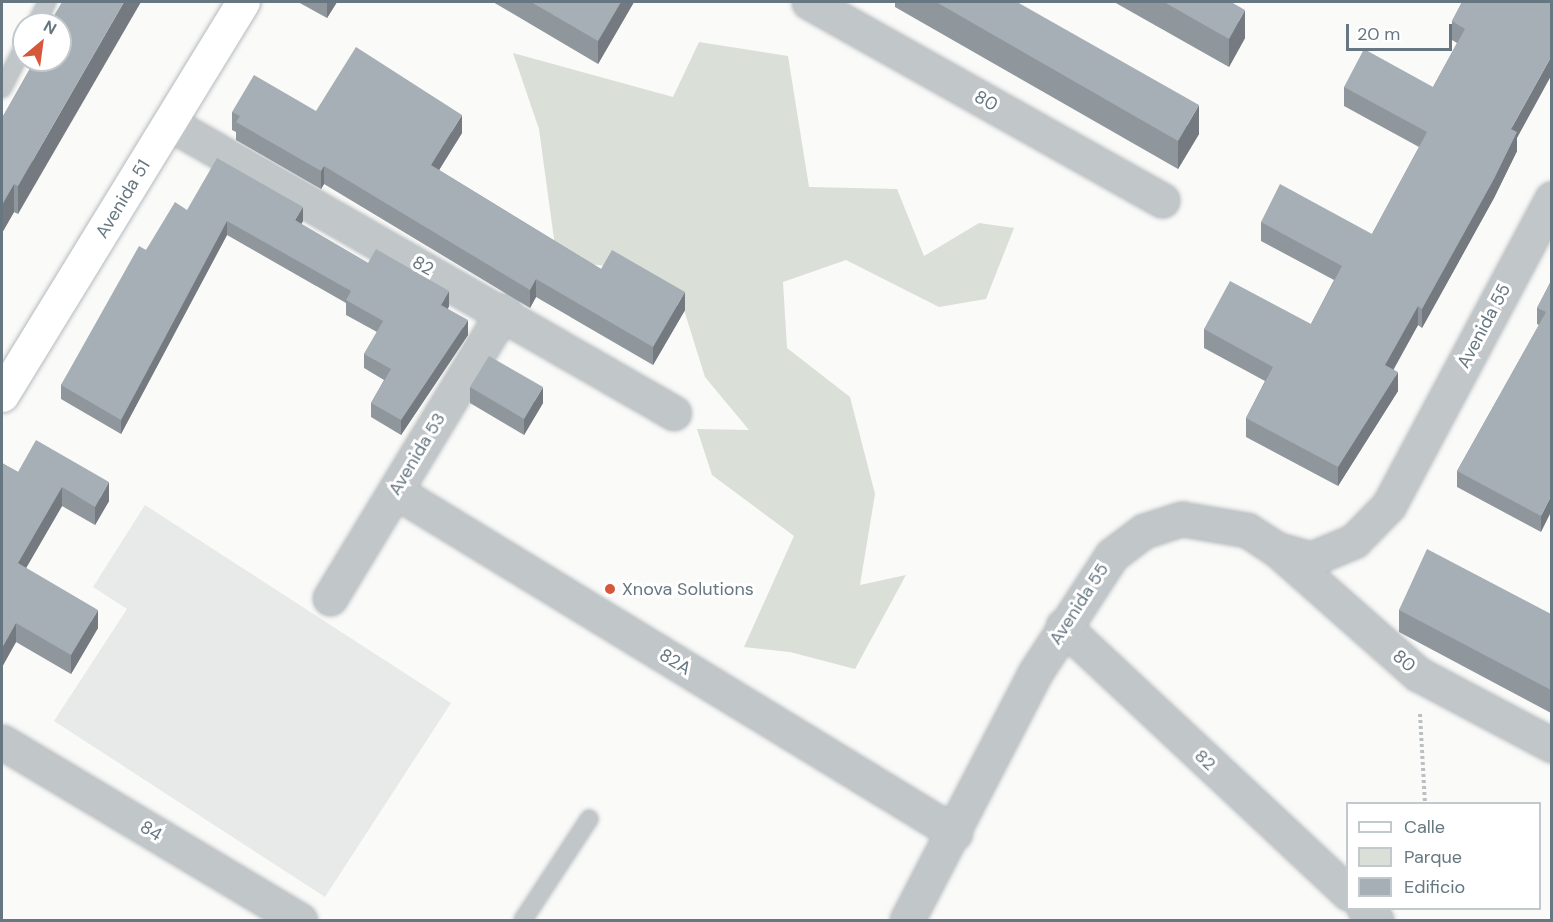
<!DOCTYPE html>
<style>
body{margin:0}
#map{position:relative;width:1553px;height:922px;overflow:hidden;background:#fafaf8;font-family:"DM Sans",sans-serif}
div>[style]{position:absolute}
.built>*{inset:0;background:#e8e9e9}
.green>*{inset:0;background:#dadfd7}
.path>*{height:4px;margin-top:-2px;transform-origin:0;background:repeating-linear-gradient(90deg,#bcbfc1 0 3px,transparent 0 6px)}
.roads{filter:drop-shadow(0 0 2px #b5babe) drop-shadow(0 0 2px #b5babe)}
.service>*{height:16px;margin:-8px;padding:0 8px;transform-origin:8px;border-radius:8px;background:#c1c6c9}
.minor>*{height:33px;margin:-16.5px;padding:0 16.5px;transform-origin:16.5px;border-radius:16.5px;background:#c1c6c9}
.primary>*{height:33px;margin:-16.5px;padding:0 16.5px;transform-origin:16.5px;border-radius:16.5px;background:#fff}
.wall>*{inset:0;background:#8f969c}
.shaded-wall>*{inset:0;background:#747a7f}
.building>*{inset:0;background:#a6afb5}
.dots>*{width:16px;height:16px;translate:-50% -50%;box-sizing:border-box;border:3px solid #fff;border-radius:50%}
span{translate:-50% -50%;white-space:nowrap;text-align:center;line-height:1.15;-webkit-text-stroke:6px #fff;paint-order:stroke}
.street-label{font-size:18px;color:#667781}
.poi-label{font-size:18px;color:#667781}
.left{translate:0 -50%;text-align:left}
.frame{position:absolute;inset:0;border:3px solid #667781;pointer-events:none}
.legend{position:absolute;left:1346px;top:802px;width:195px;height:108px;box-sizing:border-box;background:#fff;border:2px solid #c2c9cd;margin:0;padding:8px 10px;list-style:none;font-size:18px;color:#667781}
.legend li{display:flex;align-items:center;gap:12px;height:30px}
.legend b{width:30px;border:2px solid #c2c9cd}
.north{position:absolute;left:12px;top:12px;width:60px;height:60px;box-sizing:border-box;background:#fff;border:2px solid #c2c9cd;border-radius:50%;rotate:29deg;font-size:16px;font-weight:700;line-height:24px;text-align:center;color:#667781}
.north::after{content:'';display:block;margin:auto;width:21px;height:27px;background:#d7573b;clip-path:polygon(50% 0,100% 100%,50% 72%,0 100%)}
.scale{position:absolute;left:1346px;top:24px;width:106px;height:27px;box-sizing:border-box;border:3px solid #667781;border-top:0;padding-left:8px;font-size:18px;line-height:21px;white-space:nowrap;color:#667781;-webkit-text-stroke:4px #fff;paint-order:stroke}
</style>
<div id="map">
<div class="built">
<i style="clip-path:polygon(145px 505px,451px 703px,325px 897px,54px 721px,127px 609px,93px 587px)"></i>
</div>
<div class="green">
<i style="clip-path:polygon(699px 42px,788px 56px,809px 187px,897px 189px,924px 256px,979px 223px,1014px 228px,986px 299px,939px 307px,846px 260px,783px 282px,787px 348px,850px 397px,875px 494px,860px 585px,906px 575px,855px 669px,790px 652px,744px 647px,794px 536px,712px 475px,697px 429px,749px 430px,705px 377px,684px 310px,629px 268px,557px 261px,539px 129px,513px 53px,673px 97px)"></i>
</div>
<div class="path">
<i style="left:1420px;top:714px;width:90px;rotate:86.8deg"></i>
</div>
<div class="roads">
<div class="service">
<i style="left:36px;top:24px;width:25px;rotate:-63deg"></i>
<i style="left:2px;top:89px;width:48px;rotate:-62.9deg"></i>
<i style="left:523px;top:920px;width:121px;rotate:-56.8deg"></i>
</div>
<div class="minor">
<i style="left:809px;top:2px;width:405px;rotate:29.3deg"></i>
<i style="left:169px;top:123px;width:582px;rotate:29.87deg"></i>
<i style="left:395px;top:491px;width:656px;rotate:31.41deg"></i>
<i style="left:1281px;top:553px;width:183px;rotate:41.5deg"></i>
<i style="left:1418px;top:674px;width:152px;rotate:27.9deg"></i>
<i style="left:330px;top:598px;width:336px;rotate:-58.8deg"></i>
<i style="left:1063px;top:626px;width:391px;rotate:43.1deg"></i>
<i style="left:2px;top:742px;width:347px;rotate:30.9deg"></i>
<i style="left:1364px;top:908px;width:17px;rotate:45deg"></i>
<i style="left:907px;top:920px;width:278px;rotate:-62.6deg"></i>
<i style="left:1035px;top:673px;width:141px;rotate:-56.9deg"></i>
<i style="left:1112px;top:555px;width:40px;rotate:-37deg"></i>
<i style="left:1144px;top:531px;width:40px;rotate:-18deg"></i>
<i style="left:1182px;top:519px;width:66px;rotate:9.6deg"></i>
<i style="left:1247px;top:530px;width:35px;rotate:33deg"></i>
<i style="left:1276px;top:549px;width:36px;rotate:16deg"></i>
<i style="left:1311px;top:559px;width:47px;rotate:-22.7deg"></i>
<i style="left:1354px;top:541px;width:50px;rotate:-45.8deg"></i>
<i style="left:1389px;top:505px;width:347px;rotate:-62deg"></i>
</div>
<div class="primary">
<i style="left:2px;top:395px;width:461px;rotate:-58.5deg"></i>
</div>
</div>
<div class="wall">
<i style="clip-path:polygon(298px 2px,337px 2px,327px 18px)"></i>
<i style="clip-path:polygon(493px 2px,634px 2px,598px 64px)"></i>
<i style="clip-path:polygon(895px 2px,1017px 2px,1199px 134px,1178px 169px,895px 7px)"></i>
<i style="clip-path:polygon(1114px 2px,1231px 2px,1245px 38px,1229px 67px)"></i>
<i style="clip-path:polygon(1462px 2px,1517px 138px,1517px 151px,1494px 198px,1422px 328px,1418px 325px,1394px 369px,1398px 391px,1338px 486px,1246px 437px,1246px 418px,1265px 381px,1204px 348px,1204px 329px,1311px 324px,1334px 280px,1261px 241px,1261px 222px,1372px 234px,1419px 147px,1344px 106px,1344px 87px,1433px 87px,1457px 43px,1452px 40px,1452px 21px)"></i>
<i style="clip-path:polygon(32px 60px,60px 60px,18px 214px,14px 212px,2px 233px,2px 118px,32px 65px)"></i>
<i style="clip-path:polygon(316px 111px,462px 133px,439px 170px,601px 269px,685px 310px,653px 365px,536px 297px,530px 308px,324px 184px,321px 189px,236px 140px,236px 132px,232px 130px,232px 112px)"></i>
<i style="clip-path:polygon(187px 210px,303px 221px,301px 224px,368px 263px,449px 306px,448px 309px,468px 335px,401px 435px,371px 417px,371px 403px,384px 380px,364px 368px,364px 354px,377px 332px,346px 315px,346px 303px,227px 235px,121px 434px,61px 399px,61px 385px,146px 250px)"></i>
<i style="clip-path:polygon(1551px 281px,1541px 532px,1457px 487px,1457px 471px,1539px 325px,1537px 324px,1537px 308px)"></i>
<i style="clip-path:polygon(470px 387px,543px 403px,524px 435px,470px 403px)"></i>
<i style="clip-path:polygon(2px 463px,18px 472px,109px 501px,95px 525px,62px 506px,26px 568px,98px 628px,71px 674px,16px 642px,2px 667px)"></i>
<i style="clip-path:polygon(1399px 610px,1551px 614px,1551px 713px,1399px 632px)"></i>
</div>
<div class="shaded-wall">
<i style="clip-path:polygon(124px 2px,141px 2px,18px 214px,18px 186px)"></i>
<i style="clip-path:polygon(327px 2px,337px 2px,327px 18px)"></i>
<i style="clip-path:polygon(621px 2px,634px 2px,598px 64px,598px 41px)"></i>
<i style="clip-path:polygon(1245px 10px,1245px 38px,1229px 67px,1229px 39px)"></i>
<i style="clip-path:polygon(1551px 57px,1551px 76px,1517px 138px,1517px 151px,1494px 198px,1422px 328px,1422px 309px,1511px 129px)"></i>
<i style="clip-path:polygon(1199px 105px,1199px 134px,1178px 169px,1178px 141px)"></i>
<i style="clip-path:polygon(462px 115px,462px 133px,431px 183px,431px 165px)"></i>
<i style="clip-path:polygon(324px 166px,324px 184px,321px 189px,321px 171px)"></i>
<i style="clip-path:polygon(14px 184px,14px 212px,2px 233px,2px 205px)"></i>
<i style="clip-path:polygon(303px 207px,303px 221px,295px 235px,295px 220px)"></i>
<i style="clip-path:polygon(227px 221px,227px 235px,121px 434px,121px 420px)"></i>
<i style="clip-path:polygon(536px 279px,536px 297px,530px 308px,530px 290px)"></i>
<i style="clip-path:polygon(449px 291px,449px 306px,441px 320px,441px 305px)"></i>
<i style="clip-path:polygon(685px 292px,685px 310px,653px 365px,653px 347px)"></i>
<i style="clip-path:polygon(1418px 306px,1418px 325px,1385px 384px,1385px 365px)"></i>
<i style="clip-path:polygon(468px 320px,468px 335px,401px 435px,401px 420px)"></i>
<i style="clip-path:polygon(1398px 372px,1398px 391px,1338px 486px,1338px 467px)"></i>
<i style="clip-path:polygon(543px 387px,543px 403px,524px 435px,524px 419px)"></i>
<i style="clip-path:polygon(109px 482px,109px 501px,95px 525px,95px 507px)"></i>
<i style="clip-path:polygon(62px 487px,62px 506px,18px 582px,18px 563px)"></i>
<i style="clip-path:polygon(1551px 496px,1551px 512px,1541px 532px,1541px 516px)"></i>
<i style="clip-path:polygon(98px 610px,98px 628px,71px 674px,71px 655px)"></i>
<i style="clip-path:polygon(16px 623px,16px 642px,2px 667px,2px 648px)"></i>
</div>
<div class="building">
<i style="clip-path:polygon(62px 2px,124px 2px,18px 186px,14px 184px,2px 205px,2px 118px,35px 60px,60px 60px,60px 24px,49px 24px)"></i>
<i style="clip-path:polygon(531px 2px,621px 2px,598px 41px)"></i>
<i style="clip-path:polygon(936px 2px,1017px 2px,1199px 105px,1178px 141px)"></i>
<i style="clip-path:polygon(1164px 2px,1231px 2px,1245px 10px,1229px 39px)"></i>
<i style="clip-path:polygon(1462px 2px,1551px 2px,1551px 28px,1550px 31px,1551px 32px,1551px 57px,1511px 129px,1517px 132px,1494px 179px,1422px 309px,1418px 306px,1385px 365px,1398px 372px,1338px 467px,1246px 418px,1273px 367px,1204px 329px,1230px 281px,1311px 324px,1342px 266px,1261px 222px,1280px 184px,1372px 234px,1427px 132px,1344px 87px,1364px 49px,1433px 87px,1465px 29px,1452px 21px)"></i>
<i style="clip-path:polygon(356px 47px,462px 115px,431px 165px,601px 269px,612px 250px,685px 292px,653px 347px,536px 279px,530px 290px,324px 166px,321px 171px,236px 122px,240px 116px,232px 112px,254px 75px,316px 111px)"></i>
<i style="clip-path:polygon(217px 158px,303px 207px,295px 220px,368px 263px,376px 249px,449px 291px,441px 305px,468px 320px,401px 420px,371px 403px,391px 369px,364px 354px,383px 321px,346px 300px,351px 291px,227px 221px,121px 420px,61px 385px,139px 246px,146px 250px,175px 202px,187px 210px)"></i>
<i style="clip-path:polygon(1551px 281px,1551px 496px,1541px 516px,1457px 471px,1546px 312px,1537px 308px)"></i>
<i style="clip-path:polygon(489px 356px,543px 387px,524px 419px,470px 387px)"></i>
<i style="clip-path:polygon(36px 440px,109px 482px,95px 507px,62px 487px,18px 563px,98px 610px,71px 655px,16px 623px,2px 648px,2px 463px,18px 472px)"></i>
<i style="clip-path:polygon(1427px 549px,1551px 614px,1551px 690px,1399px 610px)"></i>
</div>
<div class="dots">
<i style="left:610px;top:589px;background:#d7573b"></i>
</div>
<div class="street-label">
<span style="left:986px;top:101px;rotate:29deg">80</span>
<span style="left:123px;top:199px;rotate:-59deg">Avenida 51</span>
<span style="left:423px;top:266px;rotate:29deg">82</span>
<span style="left:1484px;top:326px;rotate:-62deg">Avenida 55</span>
<span style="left:417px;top:454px;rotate:-59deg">Avenida 53</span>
<span style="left:1079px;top:604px;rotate:-57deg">Avenida 55</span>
<span style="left:1404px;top:661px;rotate:41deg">80</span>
<span style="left:675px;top:662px;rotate:31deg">82A</span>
<span style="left:1205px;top:760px;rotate:43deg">82</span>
<span style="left:151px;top:831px;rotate:31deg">84</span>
</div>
<div class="poi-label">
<span class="left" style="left:622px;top:589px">Xnova Solutions</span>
</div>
<div class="frame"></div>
<ul class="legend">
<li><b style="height:8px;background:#fff"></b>Calle</li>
<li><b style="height:16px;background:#dadfd7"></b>Parque</li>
<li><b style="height:16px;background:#a6afb5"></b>Edificio</li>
</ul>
<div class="north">N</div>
<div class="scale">20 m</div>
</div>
